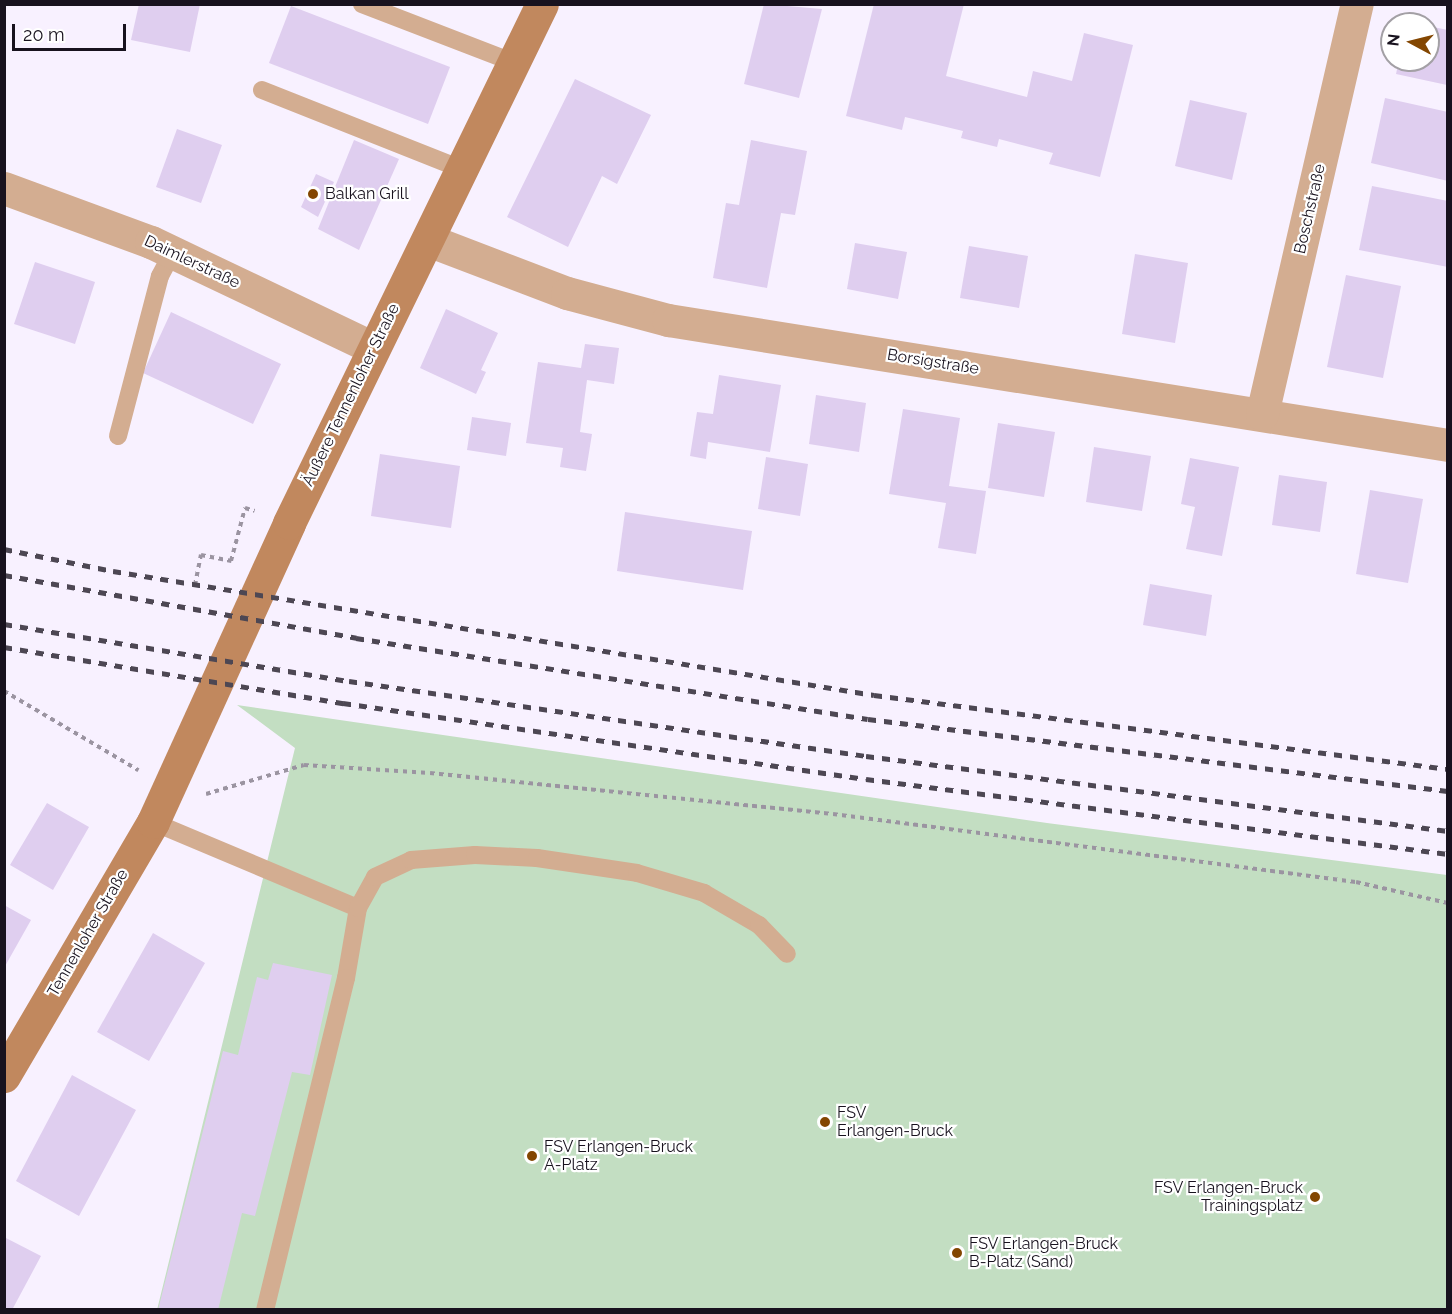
<!DOCTYPE html>
<meta charset="utf-8">
<style>
body{margin:0}
#map{position:relative;width:1452px;height:1314px;overflow:hidden;background:#f8f1ff;font-family:Raleway,sans-serif}
div>[style]{position:absolute}
.green>*{inset:0;background:#c3dec2}
.building>*{inset:0;background:#dfceef}
.path>*{height:4px;margin-top:-2px;transform-origin:0;background:repeating-linear-gradient(90deg,#9b94a1 0 4.5px,transparent 0 9px)}
.lane>*{height:18px;margin:-9px;padding:0 9px;transform-origin:9px;border-radius:9px;background:#d3ad91}
.street>*{height:33px;margin:-16.5px;padding:0 16.5px;transform-origin:16.5px;border-radius:16.5px;background:#d3ad91}
.secondary>*{height:33px;margin:-16.5px;padding:0 16.5px;transform-origin:16.5px;border-radius:16.5px;background:#c1885e}
.rail>*{height:4.5px;margin-top:-2.25px;transform-origin:0;background:repeating-linear-gradient(90deg,#4d4753 0 8px,transparent 0 16px)}
.dots>*{width:16px;height:16px;translate:-50% -50%;box-sizing:border-box;border:3px solid #fff;border-radius:50%}
span{translate:-50% -50%;white-space:nowrap;text-align:center;line-height:1.15;-webkit-text-stroke:4.5px #fff;paint-order:stroke}
.poi-label{font-size:16px;color:#18121e}
.left{translate:0 -50%;text-align:left}
.right{translate:-100% -50%;text-align:right}
.street-label{font-size:16px;color:#18121e}
.frame{position:absolute;inset:0;border:6px solid #18121e;pointer-events:none}
.north{position:absolute;left:1380px;top:12px;width:60px;height:60px;box-sizing:border-box;background:#fff;border:2px solid #a3a0a5;border-radius:50%;rotate:277deg;font-size:16px;font-weight:700;line-height:24px;text-align:center;color:#18121e}
.north::after{content:'';display:block;margin:auto;width:21px;height:27px;background:#834601;clip-path:polygon(50% 0,100% 100%,50% 72%,0 100%)}
.scale{position:absolute;left:12px;top:24px;width:114px;height:27px;box-sizing:border-box;border:3px solid #18121e;border-top:0;padding-left:8px;font-size:18px;line-height:21px;white-space:nowrap;color:#18121e;-webkit-text-stroke:4px #fff;paint-order:stroke}
</style>
<div id="map">
<div class="green">
<i style="clip-path:polygon(237px 705px,1047px 823px,1447px 875px,1447px 1309px,157px 1310px,295px 748px)"></i>
</div>
<div class="building">
<i style="clip-path:polygon(139px 4px,200px 4px,190px 52px,131px 40px)"></i>
<i style="clip-path:polygon(764px 4px,822px 9px,799px 98px,744px 84px)"></i>
<i style="clip-path:polygon(874px 4px,964px 4px,946px 76px,1027px 97px,1033px 71px,1072px 81px,1084px 33px,1133px 45px,1100px 177px,1049px 164px,1053px 153px,999px 139px,997px 147px,961px 138px,963px 131px,905px 117px,902px 130px,846px 116px)"></i>
<i style="clip-path:polygon(291px 6px,450px 67px,428px 124px,269px 63px)"></i>
<i style="clip-path:polygon(1428px 26px,1448px 30px,1447px 85px,1396px 74px,1399px 60px,1428px 60px)"></i>
<i style="clip-path:polygon(575px 79px,651px 115px,617px 184px,602px 176px,568px 247px,507px 217px)"></i>
<i style="clip-path:polygon(1385px 98px,1448px 112px,1448px 181px,1371px 163px)"></i>
<i style="clip-path:polygon(1190px 100px,1247px 113px,1232px 180px,1175px 166px)"></i>
<i style="clip-path:polygon(177px 129px,222px 145px,201px 203px,156px 187px)"></i>
<i style="clip-path:polygon(354px 140px,399px 159px,359px 250px,318px 229px)"></i>
<i style="clip-path:polygon(751px 140px,807px 151px,795px 215px,781px 213px,767px 288px,713px 278px,726px 203px,739px 205px)"></i>
<i style="clip-path:polygon(316px 174px,334px 182px,318px 217px,301px 207px)"></i>
<i style="clip-path:polygon(1372px 186px,1448px 201px,1448px 267px,1359px 250px)"></i>
<i style="clip-path:polygon(855px 243px,907px 252px,898px 299px,847px 289px)"></i>
<i style="clip-path:polygon(969px 246px,1028px 256px,1019px 308px,960px 298px)"></i>
<i style="clip-path:polygon(1135px 254px,1188px 263px,1175px 343px,1122px 334px)"></i>
<i style="clip-path:polygon(35px 262px,95px 282px,75px 344px,14px 324px)"></i>
<i style="clip-path:polygon(1346px 275px,1401px 286px,1383px 378px,1327px 367px)"></i>
<i style="clip-path:polygon(446px 309px,498px 333px,481px 370px,486px 372px,476px 394px,420px 368px)"></i>
<i style="clip-path:polygon(171px 312px,281px 364px,253px 424px,143px 373px)"></i>
<i style="clip-path:polygon(585px 344px,619px 348px,614px 384px,587px 380px,580px 432px,592px 434px,586px 471px,560px 467px,563px 448px,526px 443px,538px 362px,581px 368px)"></i>
<i style="clip-path:polygon(719px 375px,781px 385px,770px 452px,708px 442px,706px 459px,690px 456px,697px 412px,713px 414px)"></i>
<i style="clip-path:polygon(816px 395px,866px 403px,859px 452px,809px 444px)"></i>
<i style="clip-path:polygon(903px 409px,960px 418px,949px 486px,986px 491px,976px 554px,938px 548px,946px 503px,889px 494px)"></i>
<i style="clip-path:polygon(472px 417px,511px 423px,506px 456px,467px 450px)"></i>
<i style="clip-path:polygon(998px 423px,1055px 432px,1044px 497px,988px 488px)"></i>
<i style="clip-path:polygon(1094px 447px,1151px 456px,1142px 511px,1086px 502px)"></i>
<i style="clip-path:polygon(380px 454px,460px 466px,451px 528px,371px 516px)"></i>
<i style="clip-path:polygon(766px 457px,808px 464px,800px 516px,758px 509px)"></i>
<i style="clip-path:polygon(1190px 458px,1239px 467px,1222px 556px,1186px 549px,1195px 507px,1181px 504px)"></i>
<i style="clip-path:polygon(1279px 475px,1327px 482px,1320px 532px,1272px 525px)"></i>
<i style="clip-path:polygon(1370px 490px,1423px 499px,1408px 583px,1356px 574px)"></i>
<i style="clip-path:polygon(625px 512px,752px 531px,743px 590px,617px 571px)"></i>
<i style="clip-path:polygon(1150px 584px,1212px 595px,1206px 636px,1143px 625px)"></i>
<i style="clip-path:polygon(47px 803px,89px 827px,53px 890px,10px 865px)"></i>
<i style="clip-path:polygon(4px 905px,31px 920px,4px 968px)"></i>
<i style="clip-path:polygon(153px 933px,205px 963px,149px 1061px,97px 1032px)"></i>
<i style="clip-path:polygon(273px 963px,332px 975px,310px 1075px,292px 1072px,255px 1216px,242px 1213px,218px 1310px,158px 1310px,223px 1051px,238px 1055px,257px 977px,268px 980px)"></i>
<i style="clip-path:polygon(72px 1075px,136px 1110px,79px 1216px,16px 1181px)"></i>
<i style="clip-path:polygon(4px 1237px,41px 1256px,12px 1310px,4px 1310px)"></i>
</div>
<div class="path">
<i style="left:195px;top:585px;width:31px;rotate:-79deg"></i>
<i style="left:201px;top:555px;width:31px;rotate:11deg"></i>
<i style="left:231px;top:561px;width:55px;rotate:-75.2deg"></i>
<i style="left:245px;top:508px;width:10px;rotate:17deg"></i>
<i style="left:4px;top:691px;width:156px;rotate:30.5deg"></i>
<i style="left:206px;top:794px;width:102px;rotate:-16.5deg"></i>
<i style="left:304px;top:765px;width:126px;rotate:3.6deg"></i>
<i style="left:430px;top:773px;width:405px;rotate:5.8deg"></i>
<i style="left:833px;top:814px;width:527px;rotate:7.41deg"></i>
<i style="left:1356px;top:882px;width:94px;rotate:12.9deg"></i>
</div>
<div class="lane">
<i style="left:362px;top:4px;width:161px;rotate:21.1deg"></i>
<i style="left:262px;top:90px;width:212px;rotate:21.6deg"></i>
<i style="left:118px;top:436px;width:165px;rotate:-75.3deg"></i>
<i style="left:160px;top:276px;width:27px;rotate:-62deg"></i>
<i style="left:153px;top:822px;width:222px;rotate:22.8deg"></i>
<i style="left:358px;top:908px;width:71px;rotate:99.7deg"></i>
<i style="left:346px;top:978px;width:342px;rotate:103.7deg"></i>
<i style="left:358px;top:908px;width:35px;rotate:-61deg"></i>
<i style="left:375px;top:877px;width:40px;rotate:-25deg"></i>
<i style="left:411px;top:860px;width:64px;rotate:-4.5deg"></i>
<i style="left:475px;top:855px;width:62px;rotate:2.8deg"></i>
<i style="left:537px;top:858px;width:101px;rotate:8.5deg"></i>
<i style="left:637px;top:873px;width:70px;rotate:16.6deg"></i>
<i style="left:704px;top:893px;width:64px;rotate:30.2deg"></i>
<i style="left:759px;top:925px;width:40px;rotate:46deg"></i>
</div>
<div class="street">
<i style="left:4px;top:188px;width:157px;rotate:20.2deg"></i>
<i style="left:151px;top:242px;width:246px;rotate:25.5deg"></i>
<i style="left:428px;top:240px;width:149px;rotate:20.9deg"></i>
<i style="left:567px;top:293px;width:105px;rotate:15deg"></i>
<i style="left:668px;top:320px;width:790px;rotate:9.1deg"></i>
<i style="left:1262px;top:414px;width:421px;rotate:-77deg"></i>
</div>
<div class="secondary">
<i style="left:4px;top:1076px;width:294px;rotate:-59.6deg"></i>
<i style="left:153px;top:822px;width:328px;rotate:-65.5deg"></i>
<i style="left:289px;top:523px;width:577px;rotate:-64.01deg"></i>
</div>
<div class="rail">
<i style="left:4px;top:549px;width:111px;rotate:11.4deg"></i>
<i style="left:113px;top:571px;width:771px;rotate:9.25deg"></i>
<i style="left:874px;top:695px;width:579px;rotate:7.35deg"></i>
<i style="left:4px;top:575px;width:358px;rotate:10.1deg"></i>
<i style="left:356px;top:638px;width:518px;rotate:8.99deg"></i>
<i style="left:868px;top:719px;width:584px;rotate:7.08deg"></i>
<i style="left:4px;top:624px;width:350px;rotate:9.4deg"></i>
<i style="left:349px;top:681px;width:522px;rotate:8.25deg"></i>
<i style="left:866px;top:756px;width:587px;rotate:7.34deg"></i>
<i style="left:4px;top:647px;width:344px;rotate:9.4deg"></i>
<i style="left:343px;top:703px;width:528px;rotate:8.27deg"></i>
<i style="left:866px;top:779px;width:587px;rotate:7.34deg"></i>
</div>
<div class="dots">
<i style="left:313px;top:194px;background:#834601"></i>
<i style="left:825px;top:1122px;background:#834601"></i>
<i style="left:532px;top:1156px;background:#834601"></i>
<i style="left:1315px;top:1197px;background:#834601"></i>
<i style="left:957px;top:1253px;background:#834601"></i>
</div>
<div class="poi-label">
<span class="left" style="left:325px;top:194px">Balkan Grill</span>
<span class="left" style="left:837px;top:1122px">FSV<br>Erlangen-Bruck</span>
<span class="left" style="left:544px;top:1156px">FSV Erlangen-Bruck<br>A-Platz</span>
<span class="right" style="left:1303px;top:1197px">FSV Erlangen-Bruck<br>Trainingsplatz</span>
<span class="left" style="left:969px;top:1253px">FSV Erlangen-Bruck<br>B-Platz (Sand)</span>
</div>
<div class="street-label">
<span style="left:1310px;top:209px;rotate:-77deg">Boschstraße</span>
<span style="left:192px;top:262px;rotate:25deg">Daimlerstraße</span>
<span style="left:933px;top:362px;rotate:9deg">Borsigstraße</span>
<span style="left:351px;top:395px;rotate:-64deg">Äußere Tennenloher Straße</span>
<span style="left:88px;top:933px;rotate:-60deg">Tennenloher Straße</span>
</div>
<div class="frame"></div>
<div class="north">N</div>
<div class="scale">20 m</div>
</div>
